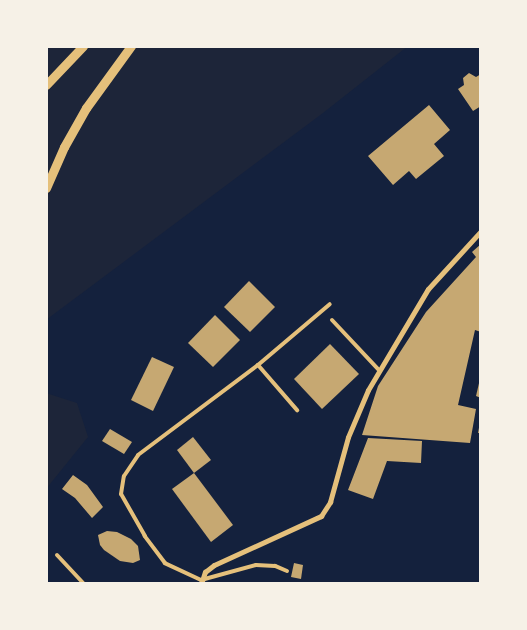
<!DOCTYPE html>
<style>
body{margin:0}
#map{position:relative;width:527px;height:630px;overflow:hidden;background:#14213d;font-family:Helvetica,sans-serif}
div>[style]{position:absolute}
.green>*{inset:0;background:#1d2539}
.building>*{inset:0;background:#c6a872}
.service>*{height:4px;margin:-2px;padding:0 2px;transform-origin:2px;border-radius:2px;background:#e5c07b}
.minor>*{height:5px;margin:-2.5px;padding:0 2.5px;transform-origin:2.5px;border-radius:2.5px;background:#e5c07b}
.tertiary>*{height:9px;margin:-4.5px;padding:0 4.5px;transform-origin:4.5px;border-radius:4.5px;background:#e5c07b}
span{translate:-50% -50%;white-space:nowrap;text-align:center;line-height:1.15;-webkit-text-stroke:4px #f6f1e7;paint-order:stroke}
.frame{position:absolute;inset:0;border:48px solid #f6f1e7;pointer-events:none}
</style>
<div id="map">
<div class="green">
<i style="clip-path:polygon(46px 46px,408px 46px,323px 113px,46px 320px)"></i>
<i style="clip-path:polygon(46px 393px,77px 403px,88px 437px,46px 489px)"></i>
</div>
<div class="building">
<i style="clip-path:polygon(469px 73px,476px 77px,481px 74px,481px 106px,473px 111px,458px 89px,464px 85px,463px 78px)"></i>
<i style="clip-path:polygon(429px 105px,450px 130px,434px 144px,444px 156px,416px 179px,409px 171px,393px 185px,368px 156px)"></i>
<i style="clip-path:polygon(481px 244px,481px 332px,475px 330px,458px 405px,476px 409px,470px 443px,362px 435px,378px 386px,426px 312px,476px 257px,472px 252px)"></i>
<i style="clip-path:polygon(249px 281px,275px 307px,250px 332px,224px 307px)"></i>
<i style="clip-path:polygon(215px 315px,240px 340px,213px 367px,188px 343px)"></i>
<i style="clip-path:polygon(330px 344px,359px 374px,322px 409px,294px 379px)"></i>
<i style="clip-path:polygon(152px 357px,174px 367px,153px 411px,131px 400px)"></i>
<i style="clip-path:polygon(480px 379px,481px 379px,481px 398px,476px 396px)"></i>
<i style="clip-path:polygon(480px 422px,481px 422px,481px 433px,478px 433px)"></i>
<i style="clip-path:polygon(110px 429px,132px 442px,124px 454px,102px 441px)"></i>
<i style="clip-path:polygon(193px 437px,211px 460px,194px 473px,177px 450px)"></i>
<i style="clip-path:polygon(368px 438px,422px 441px,421px 463px,387px 461px,373px 499px,348px 490px)"></i>
<i style="clip-path:polygon(194px 473px,233px 525px,211px 542px,172px 489px)"></i>
<i style="clip-path:polygon(73px 475px,87px 485px,103px 507px,92px 518px,75px 498px,62px 489px)"></i>
<i style="clip-path:polygon(107px 531px,117px 532px,131px 539px,138px 546px,140px 560px,133px 563px,120px 561px,104px 550px,100px 545px,98px 535px)"></i>
<i style="clip-path:polygon(294px 563px,303px 565px,301px 579px,291px 577px)"></i>
</div>
<div class="service">
<i style="left:332px;top:320px;width:69px;rotate:46.8deg"></i>
<i style="left:258px;top:365px;width:60px;rotate:49.1deg"></i>
<i style="left:57px;top:555px;width:40px;rotate:47deg"></i>
<i style="left:287px;top:571px;width:13px;rotate:-157deg"></i>
<i style="left:275px;top:566px;width:19px;rotate:-177deg"></i>
<i style="left:256px;top:565px;width:57px;rotate:164.7deg"></i>
<i style="left:201px;top:580px;width:40px;rotate:-155deg"></i>
<i style="left:165px;top:563px;width:34px;rotate:-127deg"></i>
<i style="left:145px;top:536px;width:48px;rotate:-119.7deg"></i>
<i style="left:121px;top:494px;width:18px;rotate:-81deg"></i>
<i style="left:124px;top:476px;width:25px;rotate:-56deg"></i>
<i style="left:138px;top:455px;width:150px;rotate:-36.9deg"></i>
<i style="left:258px;top:365px;width:94px;rotate:-40.3deg"></i>
</div>
<div class="minor">
<i style="left:201px;top:584px;width:13px;rotate:-72deg"></i>
<i style="left:205px;top:572px;width:11px;rotate:-38deg"></i>
<i style="left:214px;top:565px;width:118px;rotate:-24.6deg"></i>
<i style="left:321px;top:516px;width:17px;rotate:-57deg"></i>
<i style="left:330px;top:502px;width:67px;rotate:-74.5deg"></i>
<i style="left:348px;top:437px;width:51px;rotate:-66.9deg"></i>
<i style="left:368px;top:390px;width:117px;rotate:-59.3deg"></i>
<i style="left:428px;top:289px;width:79px;rotate:-47.6deg"></i>
</div>
<div class="tertiary">
<i style="left:46px;top:85px;width:54px;rotate:-46.5deg"></i>
<i style="left:46px;top:188px;width:45px;rotate:-66.3deg"></i>
<i style="left:64px;top:147px;width:45px;rotate:-60.6deg"></i>
<i style="left:86px;top:108px;width:77px;rotate:-54deg"></i>
</div>
<div class="frame"></div>
</div>
